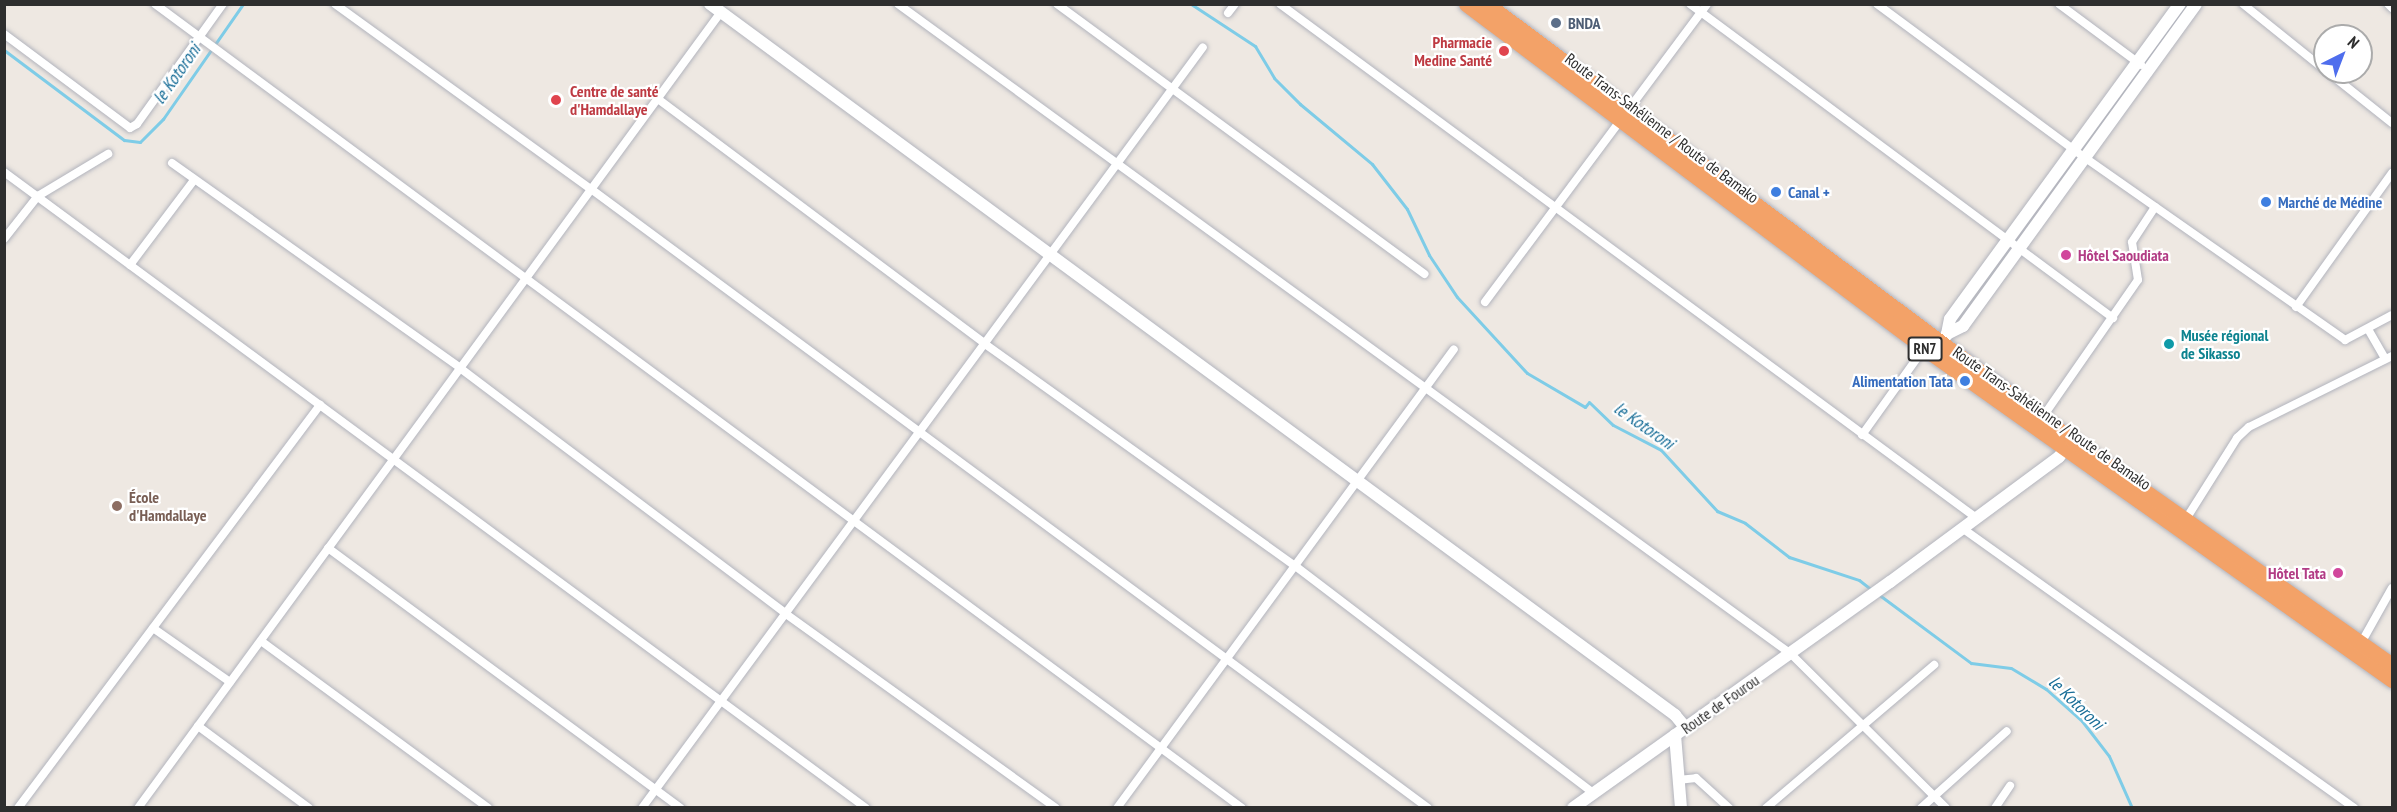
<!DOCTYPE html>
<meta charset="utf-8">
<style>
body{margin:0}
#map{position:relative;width:2397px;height:812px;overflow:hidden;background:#eee8e2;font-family:"PT Sans Narrow",sans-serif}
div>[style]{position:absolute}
.stream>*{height:3px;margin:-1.5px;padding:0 1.5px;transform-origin:1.5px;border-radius:1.5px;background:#7ecce7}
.roads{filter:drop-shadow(0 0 2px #b2b4bd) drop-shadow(0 0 2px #b2b4bd)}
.street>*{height:8px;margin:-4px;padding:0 4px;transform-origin:4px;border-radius:4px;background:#fff}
.secondary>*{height:12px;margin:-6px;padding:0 6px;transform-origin:6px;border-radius:6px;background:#fff}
.highway>*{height:15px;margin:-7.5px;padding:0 7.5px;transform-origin:7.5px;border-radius:7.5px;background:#f3a268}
.dots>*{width:16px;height:16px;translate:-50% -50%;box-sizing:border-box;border:3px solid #fff;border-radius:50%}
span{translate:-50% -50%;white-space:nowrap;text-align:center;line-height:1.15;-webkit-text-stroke:4.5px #fff;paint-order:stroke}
.shield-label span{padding:2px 4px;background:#fff;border:2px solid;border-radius:4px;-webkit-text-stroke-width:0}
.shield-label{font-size:15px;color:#2e2e2e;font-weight:700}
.service-label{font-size:16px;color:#4e5e75;font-weight:700}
.left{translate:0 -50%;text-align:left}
.health-label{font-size:16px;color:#be3a42;font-weight:700}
.right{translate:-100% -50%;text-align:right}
.street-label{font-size:16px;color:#2e2e2e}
.shop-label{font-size:16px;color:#366cbe;font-weight:700}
.hotel-label{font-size:16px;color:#b23c85;font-weight:700}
.culture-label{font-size:16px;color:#0d838f;font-weight:700}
.education-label{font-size:16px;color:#785e54;font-weight:700}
.water-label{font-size:18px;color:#186d97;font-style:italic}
.frame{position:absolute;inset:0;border:6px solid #2e2e2e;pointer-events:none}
.north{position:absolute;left:2313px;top:24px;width:60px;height:60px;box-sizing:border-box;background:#fff;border:2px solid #ababab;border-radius:50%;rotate:42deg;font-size:16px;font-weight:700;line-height:24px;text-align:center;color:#2e2e2e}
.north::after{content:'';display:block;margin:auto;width:21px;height:27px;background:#4f6eed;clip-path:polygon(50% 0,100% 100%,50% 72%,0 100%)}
</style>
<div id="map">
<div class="stream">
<i style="left:1191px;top:4px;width:77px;rotate:33.3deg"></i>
<i style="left:1255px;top:46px;width:37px;rotate:59deg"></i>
<i style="left:1274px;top:78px;width:37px;rotate:45deg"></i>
<i style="left:1300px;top:104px;width:94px;rotate:39.8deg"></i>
<i style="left:1372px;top:164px;width:57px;rotate:52.1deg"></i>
<i style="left:1407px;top:209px;width:51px;rotate:64.4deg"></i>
<i style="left:1429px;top:255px;width:50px;rotate:56.3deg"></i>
<i style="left:1457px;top:297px;width:103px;rotate:47.4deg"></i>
<i style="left:1527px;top:373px;width:67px;rotate:30.4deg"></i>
<i style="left:1585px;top:407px;width:6px;rotate:-51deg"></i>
<i style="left:1589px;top:402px;width:33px;rotate:44deg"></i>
<i style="left:1613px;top:425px;width:54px;rotate:27.5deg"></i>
<i style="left:1661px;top:450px;width:83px;rotate:47.4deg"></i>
<i style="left:1717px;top:511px;width:30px;rotate:23deg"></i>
<i style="left:1745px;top:523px;width:56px;rotate:37.7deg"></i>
<i style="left:1789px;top:557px;width:74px;rotate:18.2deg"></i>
<i style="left:1859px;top:580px;width:16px;rotate:38deg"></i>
<i style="left:4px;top:50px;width:150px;rotate:36.9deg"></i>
<i style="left:124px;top:140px;width:16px;rotate:7deg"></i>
<i style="left:140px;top:142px;width:33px;rotate:-45deg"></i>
<i style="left:163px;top:119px;width:140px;rotate:-55.2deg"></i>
<i style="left:1878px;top:594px;width:116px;rotate:36.6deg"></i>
<i style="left:1971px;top:663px;width:40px;rotate:7.1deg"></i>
<i style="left:2011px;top:668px;width:41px;rotate:31deg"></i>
<i style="left:2046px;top:689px;width:48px;rotate:41.6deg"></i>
<i style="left:2082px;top:721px;width:44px;rotate:52.4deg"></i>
<i style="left:2109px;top:756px;width:57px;rotate:66.1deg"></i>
</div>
<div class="roads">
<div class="street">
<i style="left:155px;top:4px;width:1352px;rotate:36.49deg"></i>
<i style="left:335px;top:4px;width:316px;rotate:35.9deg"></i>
<i style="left:591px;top:189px;width:1041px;rotate:36.48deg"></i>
<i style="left:898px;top:4px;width:1105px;rotate:36.05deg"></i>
<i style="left:1791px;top:654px;width:218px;rotate:44.8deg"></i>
<i style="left:1057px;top:4px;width:456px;rotate:36.3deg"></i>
<i style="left:1280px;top:4px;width:864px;rotate:36.43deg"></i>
<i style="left:1690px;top:4px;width:527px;rotate:36.59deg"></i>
<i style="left:1877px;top:4px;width:257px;rotate:36.5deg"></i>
<i style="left:2084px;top:157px;width:319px;rotate:35deg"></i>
<i style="left:2345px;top:340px;width:53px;rotate:-28deg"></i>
<i style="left:2059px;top:4px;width:102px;rotate:36.6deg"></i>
<i style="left:2243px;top:4px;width:105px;rotate:38.8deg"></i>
<i style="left:2388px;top:4px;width:6px;rotate:45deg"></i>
<i style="left:1228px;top:13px;width:11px;rotate:-52deg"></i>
<i style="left:4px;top:34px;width:157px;rotate:36.7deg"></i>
<i style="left:130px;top:128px;width:8px;rotate:-30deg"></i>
<i style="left:137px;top:124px;width:148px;rotate:-54.4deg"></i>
<i style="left:2328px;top:72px;width:82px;rotate:38.6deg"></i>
<i style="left:658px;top:99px;width:409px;rotate:36.8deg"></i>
<i style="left:985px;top:344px;width:380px;rotate:35.6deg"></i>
<i style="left:1294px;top:565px;width:376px;rotate:37.3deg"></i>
<i style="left:172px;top:163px;width:354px;rotate:35.4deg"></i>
<i style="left:460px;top:368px;width:408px;rotate:37deg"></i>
<i style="left:786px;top:614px;width:332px;rotate:35.7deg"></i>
<i style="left:4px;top:172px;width:1071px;rotate:36.42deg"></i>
<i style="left:4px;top:239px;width:55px;rotate:-51.7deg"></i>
<i style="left:38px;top:196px;width:82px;rotate:-31deg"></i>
<i style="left:130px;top:265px;width:106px;rotate:-53deg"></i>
<i style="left:1485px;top:302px;width:372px;rotate:-53.3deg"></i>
<i style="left:2296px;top:307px;width:165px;rotate:-54.4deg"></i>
<i style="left:2368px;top:329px;width:34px;rotate:60deg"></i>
<i style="left:2042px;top:418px;width:168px;rotate:-55.2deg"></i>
<i style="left:2138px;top:280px;width:38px;rotate:-99deg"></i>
<i style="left:2132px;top:242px;width:42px;rotate:-56.7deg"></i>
<i style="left:1862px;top:435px;width:108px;rotate:-54.4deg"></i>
<i style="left:2186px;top:519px;width:96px;rotate:-57.8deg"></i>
<i style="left:2237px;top:438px;width:16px;rotate:-43deg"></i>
<i style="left:2249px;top:427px;width:160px;rotate:-26.4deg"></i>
<i style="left:1962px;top:528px;width:482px;rotate:35.5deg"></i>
<i style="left:328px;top:548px;width:438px;rotate:36.4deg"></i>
<i style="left:153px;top:628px;width:94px;rotate:35deg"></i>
<i style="left:261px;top:641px;width:282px;rotate:36.3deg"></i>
<i style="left:2360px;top:645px;width:65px;rotate:-60.7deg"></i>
<i style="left:198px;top:726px;width:138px;rotate:36.5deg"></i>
<i style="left:1678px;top:780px;width:18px;rotate:-6deg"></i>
<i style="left:1696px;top:778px;width:45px;rotate:42.3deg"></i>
<i style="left:18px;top:808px;width:504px;rotate:-53.15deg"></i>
<i style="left:138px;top:808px;width:987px;rotate:-53.78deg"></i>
<i style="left:642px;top:808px;width:945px;rotate:-53.6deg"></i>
<i style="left:1117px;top:808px;width:569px;rotate:-53.71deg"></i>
<i style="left:1766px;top:808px;width:221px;rotate:-40.4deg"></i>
<i style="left:1921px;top:808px;width:115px;rotate:-41.8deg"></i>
<i style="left:1995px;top:808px;width:27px;rotate:-56deg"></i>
</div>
<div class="secondary">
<i style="left:710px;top:4px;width:1199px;rotate:36.38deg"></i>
<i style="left:1675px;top:715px;width:17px;rotate:50deg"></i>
<i style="left:1947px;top:334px;width:18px;rotate:-27deg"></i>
<i style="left:1963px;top:326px;width:397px;rotate:-54.1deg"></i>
<i style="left:1937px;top:348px;width:17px;rotate:-54deg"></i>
<i style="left:1947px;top:334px;width:15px;rotate:-79deg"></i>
<i style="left:1950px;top:319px;width:390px;rotate:-53.9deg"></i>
<i style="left:1675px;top:735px;width:73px;rotate:85.3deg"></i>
<i style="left:1573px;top:808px;width:389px;rotate:-35.5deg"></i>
<i style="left:1890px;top:582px;width:210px;rotate:-36.5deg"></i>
<i style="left:2059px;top:457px;width:20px;rotate:-53deg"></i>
</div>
<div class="highway">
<i style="left:1466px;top:4px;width:583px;rotate:36.91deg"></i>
<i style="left:1932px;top:354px;width:564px;rotate:35.33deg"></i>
<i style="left:1487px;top:4px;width:730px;rotate:36.7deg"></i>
<i style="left:2072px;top:440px;width:391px;rotate:35.1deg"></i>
</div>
</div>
<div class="dots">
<i style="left:1556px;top:23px;background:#5c6f8a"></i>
<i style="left:1504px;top:51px;background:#e0444e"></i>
<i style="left:556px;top:100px;background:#e0444e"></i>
<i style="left:1776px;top:192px;background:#3f7fe0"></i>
<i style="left:2266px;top:202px;background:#3f7fe0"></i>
<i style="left:2066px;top:255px;background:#d1479c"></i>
<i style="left:2169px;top:344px;background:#0f9aa8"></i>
<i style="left:1965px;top:381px;background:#3f7fe0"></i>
<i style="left:117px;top:506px;background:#8d6e63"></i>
<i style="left:2338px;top:573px;background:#d1479c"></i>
</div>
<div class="shield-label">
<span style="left:1925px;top:349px">RN7</span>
</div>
<div class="service-label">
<span class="left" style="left:1568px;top:23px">BNDA</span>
</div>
<div class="health-label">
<span class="right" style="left:1492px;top:51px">Pharmacie<br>Medine Santé</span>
<span class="left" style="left:570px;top:100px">Centre de santé<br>d'Hamdallaye</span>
</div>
<div class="street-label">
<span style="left:1662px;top:128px;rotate:37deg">Route Trans-Sahélienne / Route de Bamako</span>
<span style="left:2052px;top:418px;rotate:35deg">Route Trans-Sahélienne / Route de Bamako</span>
<span style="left:1720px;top:704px;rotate:-35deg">Route de Fourou</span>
</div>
<div class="shop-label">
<span class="left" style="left:1788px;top:192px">Canal +</span>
<span class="left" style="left:2278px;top:202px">Marché de Médine</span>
<span class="right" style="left:1953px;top:381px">Alimentation Tata</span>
</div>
<div class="hotel-label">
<span class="left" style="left:2078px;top:255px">Hôtel Saoudiata</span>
<span class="right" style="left:2326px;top:573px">Hôtel Tata</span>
</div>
<div class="culture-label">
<span class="left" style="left:2181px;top:344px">Musée régional<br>de Sikasso</span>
</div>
<div class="education-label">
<span class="left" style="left:129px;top:506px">École<br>d'Hamdallaye</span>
</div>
<div class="water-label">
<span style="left:177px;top:74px;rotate:-55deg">le Kotoroni</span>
<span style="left:1644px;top:426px;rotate:35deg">le Kotoroni</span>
<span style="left:2076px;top:703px;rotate:44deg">le Kotoroni</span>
</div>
<div class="frame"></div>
<div class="north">N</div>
</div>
